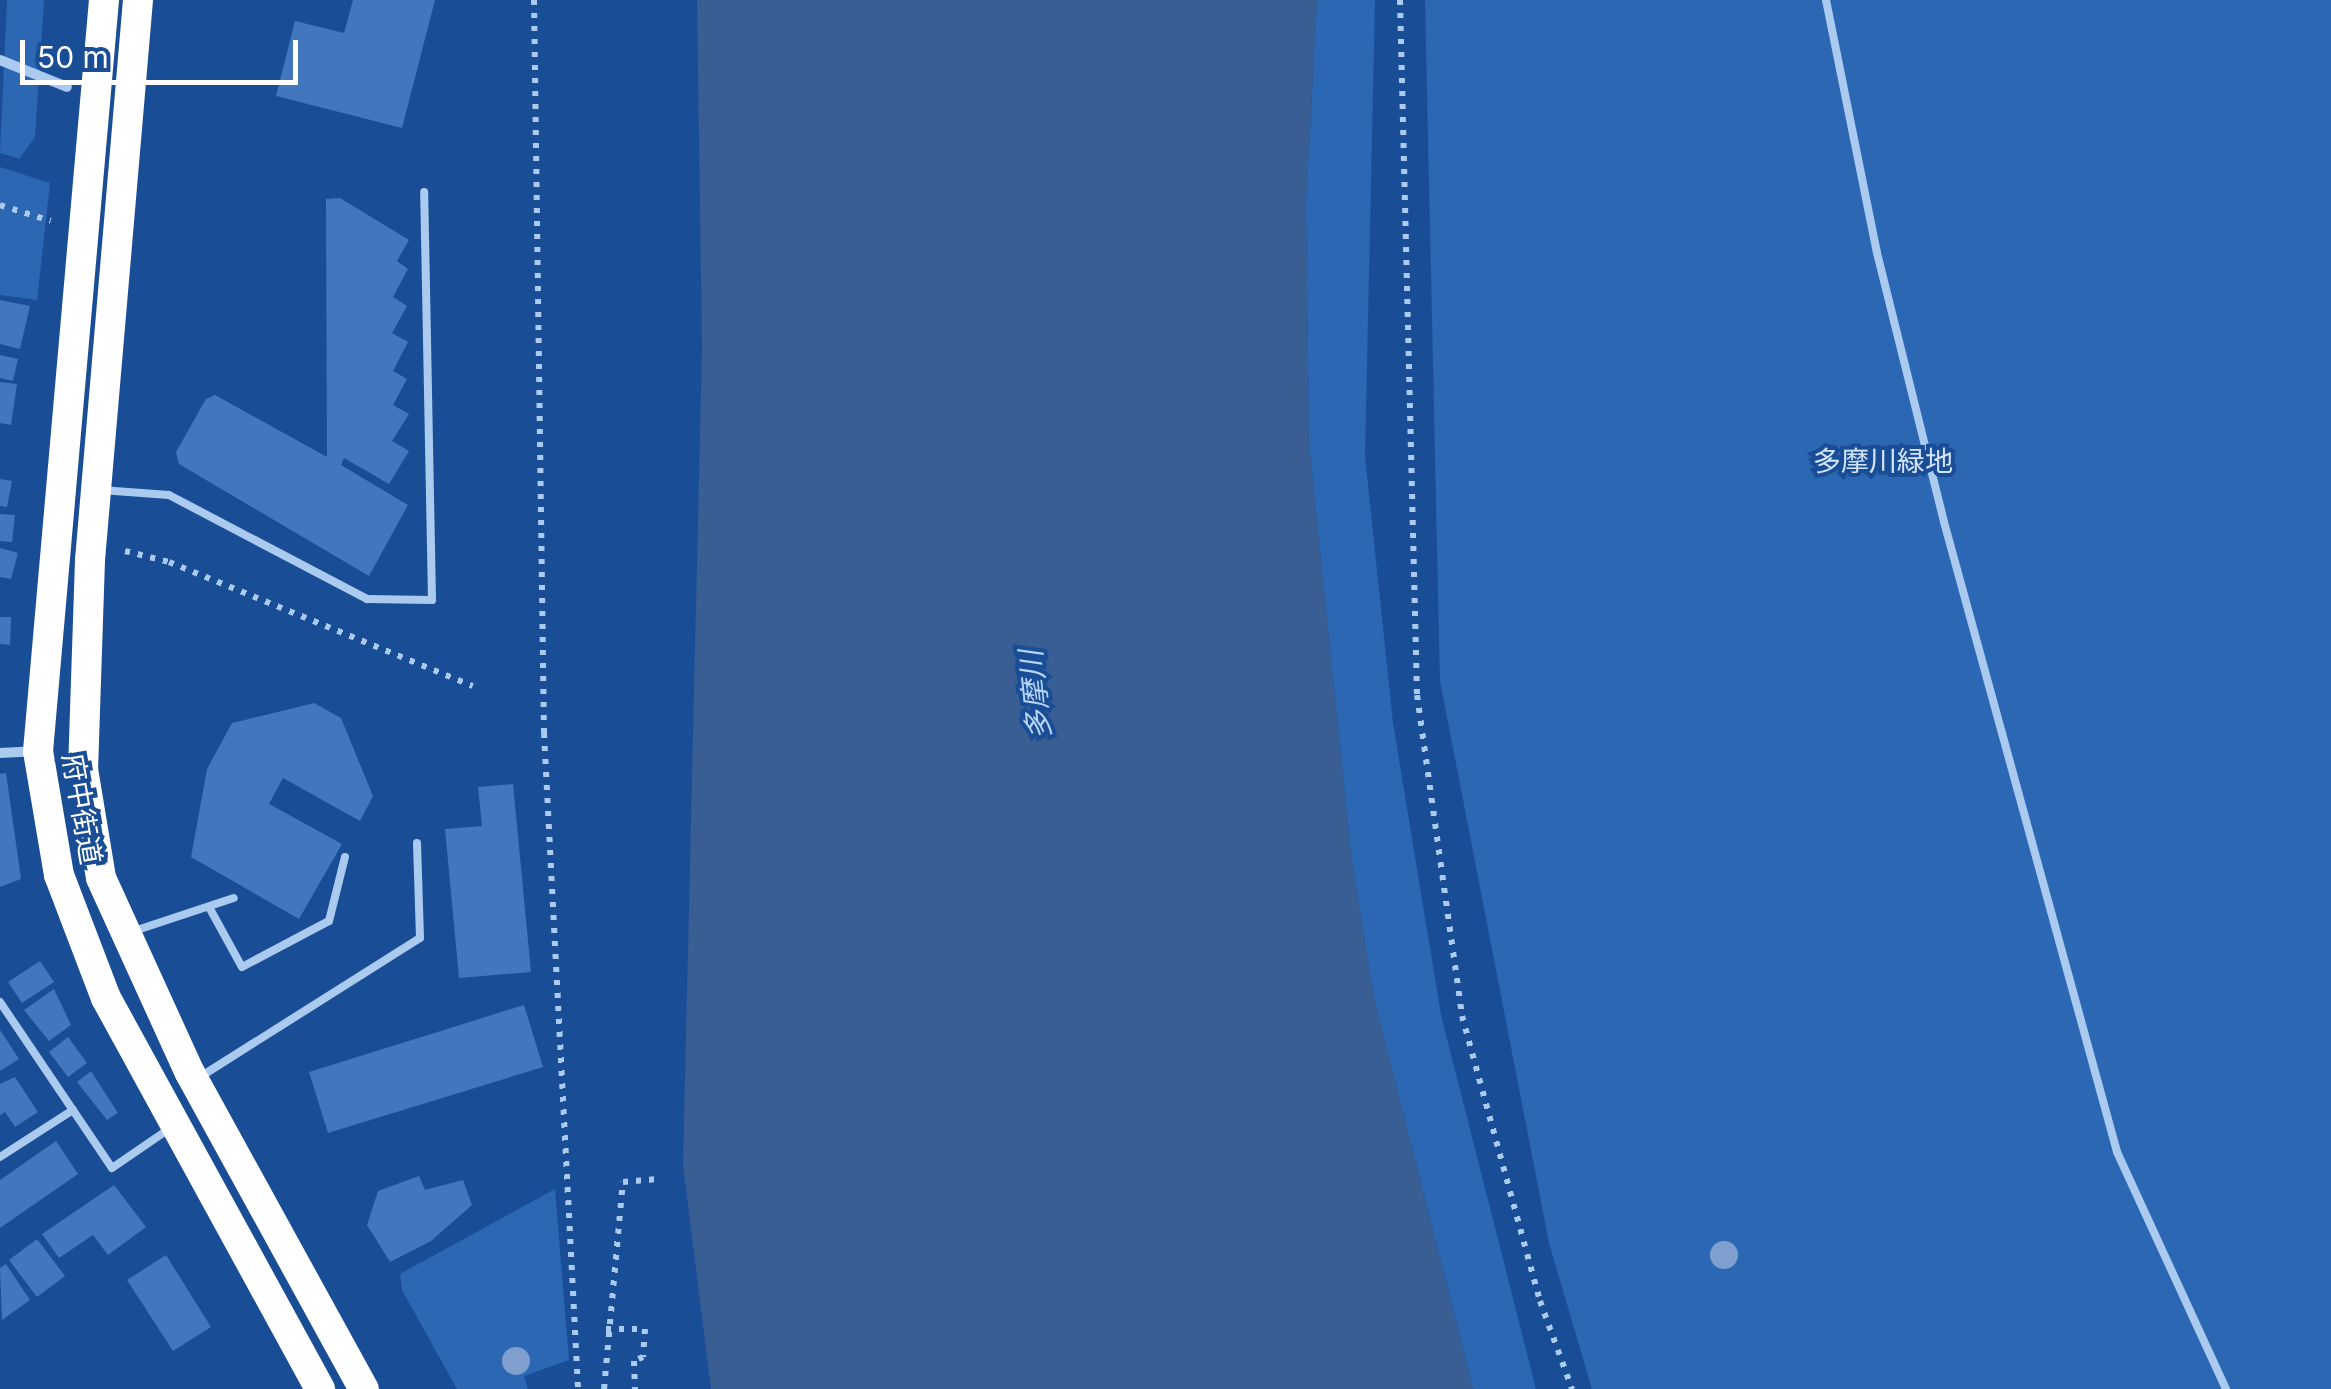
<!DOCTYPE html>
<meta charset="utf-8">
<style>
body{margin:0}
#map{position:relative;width:2331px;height:1389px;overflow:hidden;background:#194e96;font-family:Inter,"Noto Sans JP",sans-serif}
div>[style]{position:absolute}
.green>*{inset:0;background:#2c67b4}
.water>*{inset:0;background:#385e93}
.building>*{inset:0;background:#4277bd}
.path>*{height:6px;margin-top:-3px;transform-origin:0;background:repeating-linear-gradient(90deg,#abcaf0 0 5px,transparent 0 13px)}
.lane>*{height:8px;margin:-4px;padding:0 4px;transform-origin:4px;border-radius:4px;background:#abcaf0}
.street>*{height:10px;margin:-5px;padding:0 5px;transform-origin:5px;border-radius:5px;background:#abcaf0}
.highway>*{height:30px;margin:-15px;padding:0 15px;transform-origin:15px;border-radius:15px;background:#fff}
.trees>*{width:28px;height:28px;margin:-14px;border-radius:50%;background:#7fa0ce}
span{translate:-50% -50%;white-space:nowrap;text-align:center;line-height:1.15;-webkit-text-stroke:8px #194e96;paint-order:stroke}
.park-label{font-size:28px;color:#d2e4fb}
.street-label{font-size:28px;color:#fff}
.water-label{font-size:30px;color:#b8d4f7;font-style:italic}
.scale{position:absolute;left:20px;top:40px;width:278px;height:45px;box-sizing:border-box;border:5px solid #fff;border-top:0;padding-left:12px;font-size:30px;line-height:35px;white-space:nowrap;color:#fff;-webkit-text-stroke:8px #194e96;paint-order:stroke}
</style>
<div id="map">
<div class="green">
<i style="clip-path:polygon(7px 0,44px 0,35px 137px,19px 159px,0 153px)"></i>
<i style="clip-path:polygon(1317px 0,1375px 0,1365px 456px,1393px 723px,1441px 1015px,1536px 1389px,1473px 1389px,1373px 993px,1351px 854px,1309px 443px,1306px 203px)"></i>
<i style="clip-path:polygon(1425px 0,2331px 0,2331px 1389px,1592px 1389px,1549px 1243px,1440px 681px)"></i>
<i style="clip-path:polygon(0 167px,50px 183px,37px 300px,0 295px)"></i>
<i style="clip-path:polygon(555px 1189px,569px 1360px,524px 1376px,528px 1389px,457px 1389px,402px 1290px,400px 1274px)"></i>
</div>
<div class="water">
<i style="clip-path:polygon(697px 0,1317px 0,1306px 203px,1309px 443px,1351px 854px,1373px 993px,1473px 1389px,711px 1389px,683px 1165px,702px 348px)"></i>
</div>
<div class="building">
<i style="clip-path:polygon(353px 0,435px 0,402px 128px,276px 96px,295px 21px,344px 33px)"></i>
<i style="clip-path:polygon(340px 198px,409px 240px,397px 261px,408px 269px,393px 297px,407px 306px,392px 333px,408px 342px,393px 371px,407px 379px,393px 405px,409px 414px,392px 441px,409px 451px,389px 484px,344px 458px,341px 465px,408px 505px,369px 576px,179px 464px,176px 452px,206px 399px,215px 395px,327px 457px,326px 199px)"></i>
<i style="clip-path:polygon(0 300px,30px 306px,20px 349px,0 344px)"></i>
<i style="clip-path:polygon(0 355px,18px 359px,13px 381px,0 378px)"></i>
<i style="clip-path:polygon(0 382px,17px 384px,11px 425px,0 423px)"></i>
<i style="clip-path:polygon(0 479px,12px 481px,7px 507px,0 506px)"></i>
<i style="clip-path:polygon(0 514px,15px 515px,12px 542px,0 541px)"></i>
<i style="clip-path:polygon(0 548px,18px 553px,11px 579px,0 577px)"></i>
<i style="clip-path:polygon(0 617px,11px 617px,10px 645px,0 644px)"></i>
<i style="clip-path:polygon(314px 703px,341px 718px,373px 796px,360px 821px,283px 778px,269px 804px,342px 844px,299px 919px,191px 857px,207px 769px,232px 723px)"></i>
<i style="clip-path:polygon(6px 773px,21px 879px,0 887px,0 774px)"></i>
<i style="clip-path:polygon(513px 784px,531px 972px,459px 978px,445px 829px,482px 826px,478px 787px)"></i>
<i style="clip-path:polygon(40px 961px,54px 982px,22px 1003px,8px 982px)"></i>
<i style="clip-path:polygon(54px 989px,71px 1025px,49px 1041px,24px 1010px)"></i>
<i style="clip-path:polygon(524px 1005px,543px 1067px,328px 1133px,309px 1072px)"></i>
<i style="clip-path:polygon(0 1030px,19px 1059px,0 1071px)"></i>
<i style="clip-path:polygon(68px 1037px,87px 1063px,68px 1077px,49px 1052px)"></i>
<i style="clip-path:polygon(91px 1071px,118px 1113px,107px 1120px,77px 1082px)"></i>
<i style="clip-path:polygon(15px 1077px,38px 1112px,15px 1127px,5px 1112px,0 1115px,0 1084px)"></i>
<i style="clip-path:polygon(56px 1141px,78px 1174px,0 1228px,0 1180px)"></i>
<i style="clip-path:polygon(419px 1176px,425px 1190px,463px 1180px,472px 1205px,431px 1241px,390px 1262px,367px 1225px,378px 1191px)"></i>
<i style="clip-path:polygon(114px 1185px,146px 1227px,108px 1255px,93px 1235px,59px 1258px,42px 1234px)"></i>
<i style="clip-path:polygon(37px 1239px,65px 1276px,37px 1297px,9px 1260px)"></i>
<i style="clip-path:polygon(166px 1255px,211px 1327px,173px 1351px,127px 1280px)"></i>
<i style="clip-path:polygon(6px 1264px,30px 1300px,2px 1320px,0 1268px)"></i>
</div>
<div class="path">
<i style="left:534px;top:0;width:733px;rotate:89.22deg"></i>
<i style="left:544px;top:733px;width:657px;rotate:87.03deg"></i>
<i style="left:1400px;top:0;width:695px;rotate:88.6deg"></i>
<i style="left:1417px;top:695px;width:324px;rotate:82deg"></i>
<i style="left:1462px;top:1016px;width:295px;rotate:74.7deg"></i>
<i style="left:1540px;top:1301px;width:94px;rotate:70deg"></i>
<i style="left:0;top:205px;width:53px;rotate:17.4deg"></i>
<i style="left:125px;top:551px;width:45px;rotate:14deg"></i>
<i style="left:169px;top:562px;width:328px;rotate:22.2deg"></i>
<i style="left:606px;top:1329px;width:39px"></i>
<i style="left:645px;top:1329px;width:28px;rotate:94deg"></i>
<i style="left:643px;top:1357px;width:10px;rotate:156deg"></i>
<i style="left:634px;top:1361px;width:28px;rotate:88deg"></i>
<i style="left:604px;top:1389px;width:208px;rotate:-84.8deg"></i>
<i style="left:623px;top:1182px;width:35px;rotate:-5deg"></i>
</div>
<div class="lane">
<i style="left:1826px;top:0;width:258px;rotate:78.6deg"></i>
<i style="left:1877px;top:253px;width:277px;rotate:76deg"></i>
<i style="left:1944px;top:522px;width:653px;rotate:74.64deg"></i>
<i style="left:2117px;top:1152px;width:261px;rotate:65.3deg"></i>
<i style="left:101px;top:490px;width:68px;rotate:4.2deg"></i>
<i style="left:169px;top:495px;width:224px;rotate:27.7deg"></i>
<i style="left:367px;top:599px;width:65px;rotate:0.9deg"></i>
<i style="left:432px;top:600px;width:408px;rotate:-91.1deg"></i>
<i style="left:209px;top:907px;width:68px;rotate:61.2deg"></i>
<i style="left:242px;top:967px;width:98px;rotate:-27.9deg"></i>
<i style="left:329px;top:921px;width:66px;rotate:-76deg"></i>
<i style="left:134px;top:931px;width:105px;rotate:-18.3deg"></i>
<i style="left:0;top:1002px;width:200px;rotate:56deg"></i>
<i style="left:112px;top:1168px;width:69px;rotate:-34.4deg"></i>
<i style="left:200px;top:1077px;width:260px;rotate:-32.3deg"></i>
<i style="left:420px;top:938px;width:95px;rotate:-91.8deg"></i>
<i style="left:0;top:1157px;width:87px;rotate:-32.8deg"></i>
</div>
<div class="street">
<i style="left:0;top:60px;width:72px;rotate:21.9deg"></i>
<i style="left:0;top:753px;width:34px;rotate:-3deg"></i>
</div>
<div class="highway">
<i style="left:104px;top:0;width:754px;rotate:95.02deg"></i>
<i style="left:38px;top:751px;width:126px;rotate:80.4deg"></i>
<i style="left:59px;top:875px;width:132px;rotate:69.1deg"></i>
<i style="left:106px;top:998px;width:446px;rotate:61.3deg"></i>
<i style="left:138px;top:0;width:562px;rotate:94.9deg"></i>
<i style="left:90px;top:560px;width:209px;rotate:91.9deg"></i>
<i style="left:83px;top:769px;width:110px;rotate:80.6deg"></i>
<i style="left:101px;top:878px;width:214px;rotate:65.5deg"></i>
<i style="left:190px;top:1073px;width:361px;rotate:61.2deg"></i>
</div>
<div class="trees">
<i style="left:1724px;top:1255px"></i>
<i style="left:516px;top:1361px"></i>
</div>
<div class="park-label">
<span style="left:1883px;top:461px">多摩川緑地</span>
</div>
<div class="street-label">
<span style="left:82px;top:809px;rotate:80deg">府中街道</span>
</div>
<div class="water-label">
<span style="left:1035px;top:695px;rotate:-96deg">多摩川</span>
</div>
<div class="scale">50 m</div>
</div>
